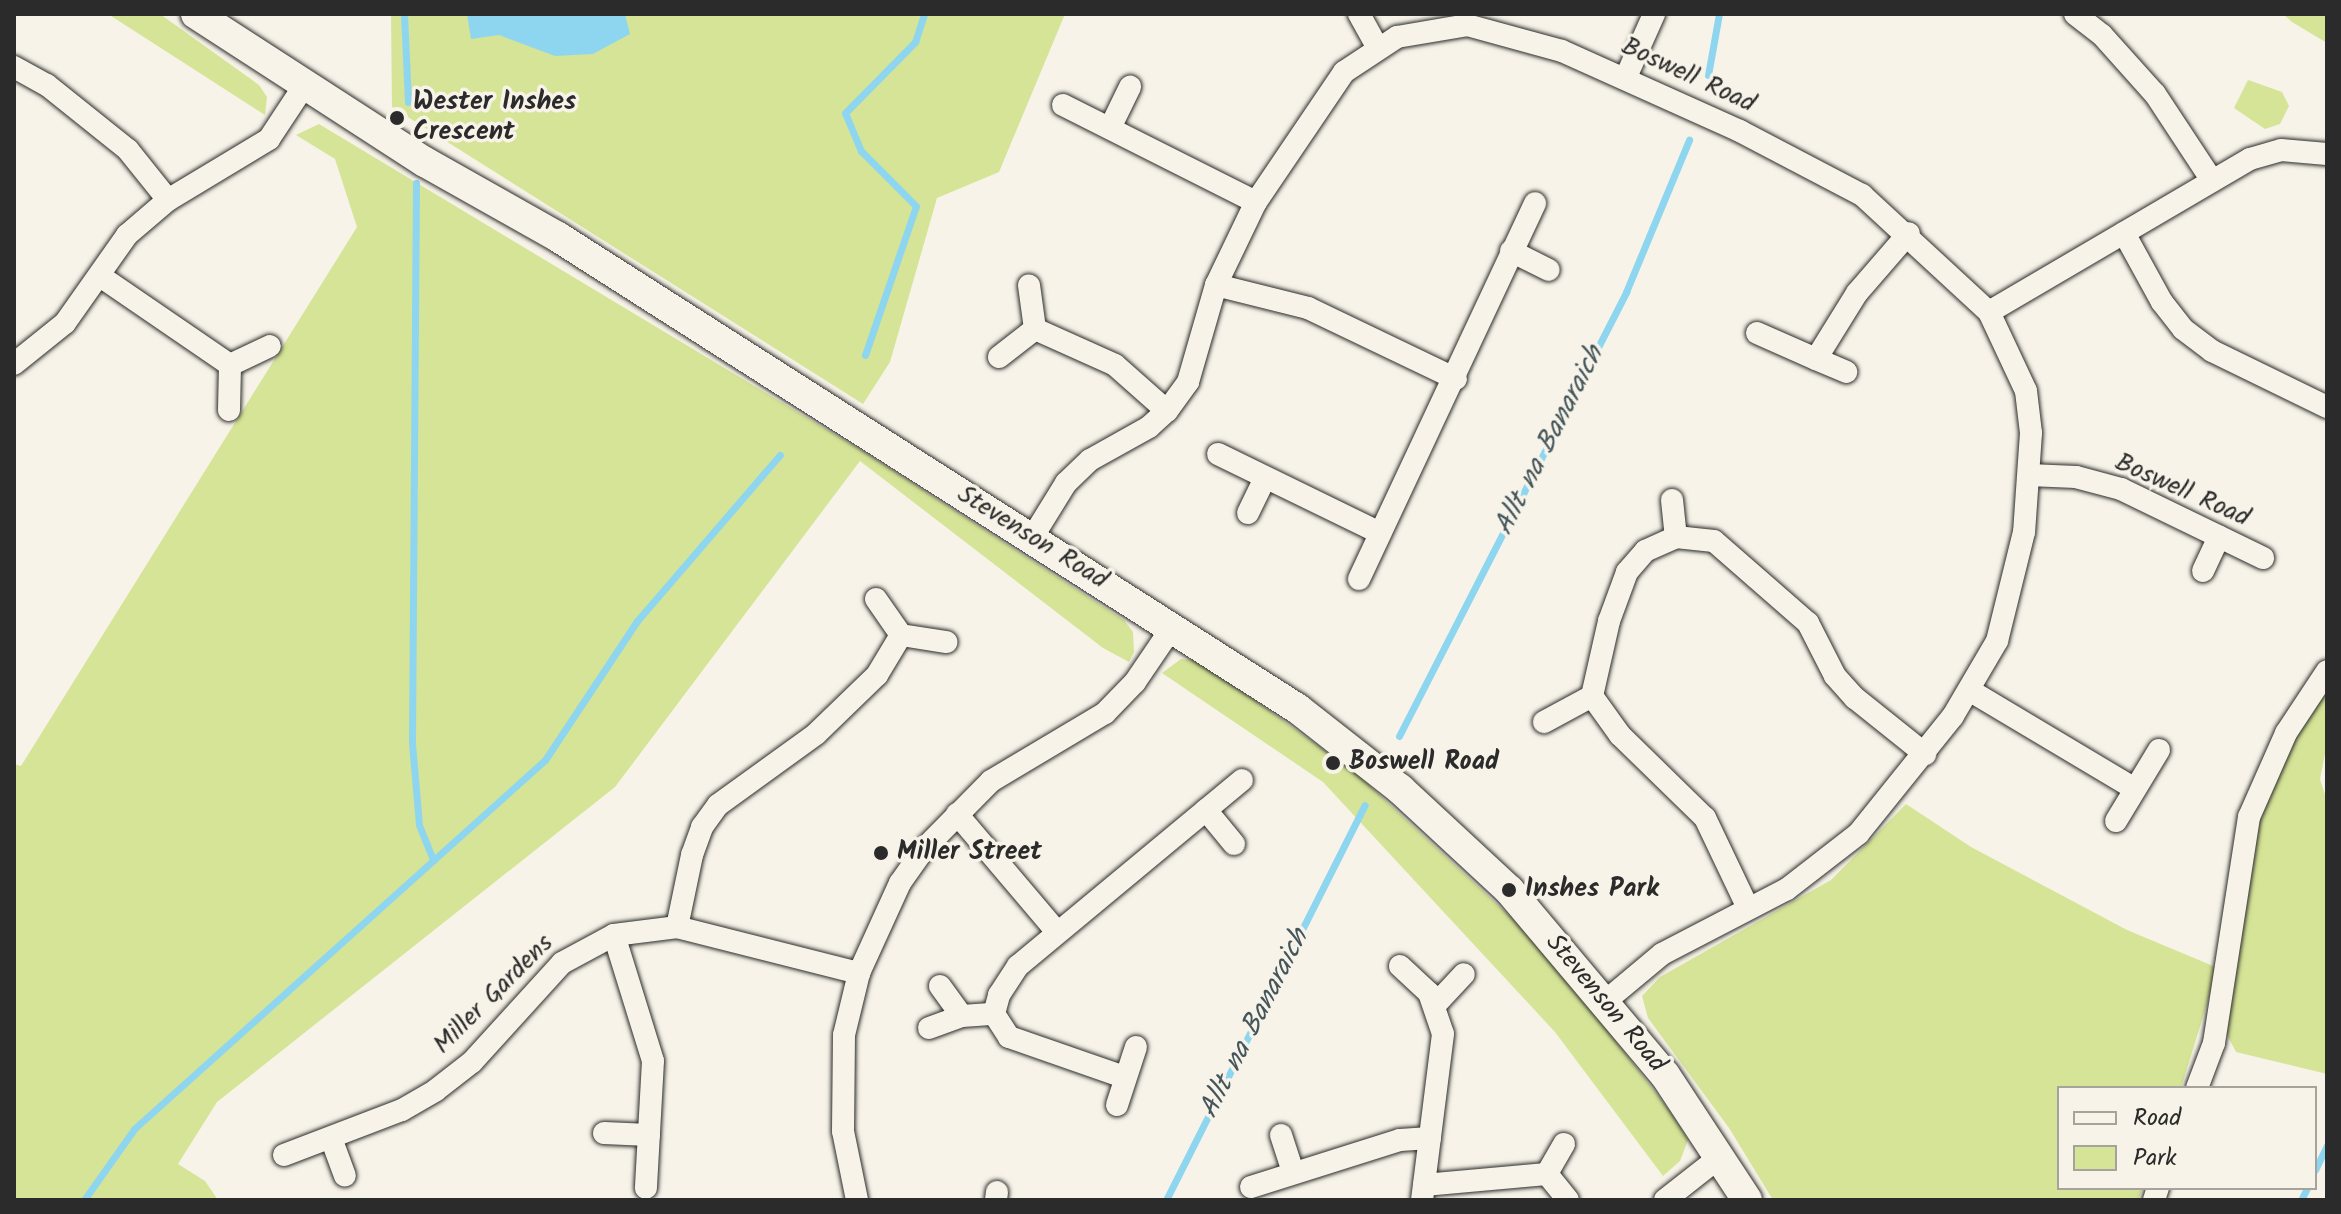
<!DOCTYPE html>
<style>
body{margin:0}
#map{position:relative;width:2341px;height:1214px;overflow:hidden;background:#f7f3e8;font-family:Kalam,sans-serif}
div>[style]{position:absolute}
.green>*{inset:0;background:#d6e497}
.water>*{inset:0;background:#8ed6ef}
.stream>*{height:7px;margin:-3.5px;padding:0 3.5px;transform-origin:3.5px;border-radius:3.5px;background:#8ed6ef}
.roads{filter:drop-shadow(0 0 2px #2b2b2b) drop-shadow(0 0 2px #2b2b2b)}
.street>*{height:22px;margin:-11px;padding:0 11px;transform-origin:11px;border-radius:11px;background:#f7f3e8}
.secondary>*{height:30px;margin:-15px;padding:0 15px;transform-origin:15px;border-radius:15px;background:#f7f3e8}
.dots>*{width:22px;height:22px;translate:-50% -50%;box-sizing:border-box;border:4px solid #f7f3e8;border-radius:50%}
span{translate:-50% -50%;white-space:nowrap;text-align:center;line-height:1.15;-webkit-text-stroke:7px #f7f3e8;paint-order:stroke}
.street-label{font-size:26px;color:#2b2b2b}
.poi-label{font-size:26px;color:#2b2b2b;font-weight:700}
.left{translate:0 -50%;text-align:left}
.water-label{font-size:28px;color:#44565c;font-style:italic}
.frame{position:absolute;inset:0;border:16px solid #2b2b2b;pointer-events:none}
.legend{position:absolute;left:2057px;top:1086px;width:260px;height:104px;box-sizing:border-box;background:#f7f3e8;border:2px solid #a5a39c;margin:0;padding:10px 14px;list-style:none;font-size:24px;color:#2b2b2b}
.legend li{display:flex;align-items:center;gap:16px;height:40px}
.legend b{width:40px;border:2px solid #a5a39c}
</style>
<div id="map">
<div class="green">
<i style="clip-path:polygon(108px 14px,160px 14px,259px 85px,267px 97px,265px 115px)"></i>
<i style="clip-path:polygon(391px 14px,1065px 14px,999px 172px,937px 198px,890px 362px,863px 404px,392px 107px)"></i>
<i style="clip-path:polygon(2283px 14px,2327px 14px,2327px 43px,2292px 22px)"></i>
<i style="clip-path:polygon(2248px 80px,2282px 92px,2289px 106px,2280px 124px,2265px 129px,2234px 108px)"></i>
<i style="clip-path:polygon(319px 124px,864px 452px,1124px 620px,1133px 632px,1134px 652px,1129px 662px,1103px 648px,860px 461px,615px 787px,217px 1102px,178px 1164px,205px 1181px,218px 1200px,14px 1200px,14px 764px,21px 766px,357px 227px,335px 159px,296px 135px)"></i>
<i style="clip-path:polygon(1181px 659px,1201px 661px,1357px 774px,1511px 917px,1566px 977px,1673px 1115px,1688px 1140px,1680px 1161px,1663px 1176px,1555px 1032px,1323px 782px,1162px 673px)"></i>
<i style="clip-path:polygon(2327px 682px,2327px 744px,2320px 779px,2327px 801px,2327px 1074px,2236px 1052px,2224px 1029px,2246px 865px,2267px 786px)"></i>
<i style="clip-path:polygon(1906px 804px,1971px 847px,2127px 930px,2218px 968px,2181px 1088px,2059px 1088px,2059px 1188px,2143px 1188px,2138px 1200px,1773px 1200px,1729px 1128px,1648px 1018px,1642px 996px,1660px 977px,1831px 880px)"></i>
</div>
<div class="water">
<i style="clip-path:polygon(467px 14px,625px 14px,630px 34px,593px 54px,555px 56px,499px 35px,471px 39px)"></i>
</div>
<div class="stream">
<i style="left:404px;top:14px;width:88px;rotate:87.4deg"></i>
<i style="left:1708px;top:75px;width:62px;rotate:-79.8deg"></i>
<i style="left:416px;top:183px;width:560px;rotate:90.41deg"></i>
<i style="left:412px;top:743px;width:82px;rotate:85.1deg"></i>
<i style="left:419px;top:825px;width:38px;rotate:68deg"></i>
<i style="left:865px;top:355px;width:157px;rotate:-71.1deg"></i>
<i style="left:916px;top:206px;width:78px;rotate:-135deg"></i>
<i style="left:861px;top:151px;width:41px;rotate:-112.8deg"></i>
<i style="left:845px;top:113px;width:100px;rotate:-45.4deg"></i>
<i style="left:915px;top:42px;width:29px;rotate:-72deg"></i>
<i style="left:1399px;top:736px;width:499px;rotate:-62.9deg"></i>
<i style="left:1626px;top:292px;width:165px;rotate:-67.5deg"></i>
<i style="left:2315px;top:1170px;width:28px;rotate:-64deg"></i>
<i style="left:84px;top:1200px;width:87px;rotate:-54.8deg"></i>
<i style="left:134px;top:1129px;width:552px;rotate:-41.92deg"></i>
<i style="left:545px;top:760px;width:167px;rotate:-56.5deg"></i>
<i style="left:637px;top:621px;width:219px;rotate:-49.3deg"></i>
<i style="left:1166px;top:1200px;width:442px;rotate:-63.3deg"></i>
<i style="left:2301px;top:1200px;width:13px;rotate:-63deg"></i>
</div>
<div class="roads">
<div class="street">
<i style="left:1359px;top:14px;width:37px;rotate:61deg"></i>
<i style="left:2075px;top:14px;width:34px;rotate:38deg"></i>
<i style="left:2102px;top:35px;width:79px;rotate:48.1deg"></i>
<i style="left:2155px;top:94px;width:102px;rotate:56.6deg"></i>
<i style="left:14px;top:67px;width:38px;rotate:29deg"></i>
<i style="left:47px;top:85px;width:104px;rotate:38.7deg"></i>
<i style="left:128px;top:150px;width:64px;rotate:51.3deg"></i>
<i style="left:1626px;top:77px;width:69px;rotate:-66deg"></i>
<i style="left:1063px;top:105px;width:216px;rotate:26.7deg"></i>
<i style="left:1110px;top:128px;width:46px;rotate:-64deg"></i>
<i style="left:2124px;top:233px;width:79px;rotate:61.2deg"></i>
<i style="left:2162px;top:302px;width:34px;rotate:52deg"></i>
<i style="left:2183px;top:329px;width:36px;rotate:37deg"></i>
<i style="left:2212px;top:351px;width:128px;rotate:26deg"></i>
<i style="left:1511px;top:251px;width:42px;rotate:26.6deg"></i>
<i style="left:100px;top:276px;width:158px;rotate:34.4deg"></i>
<i style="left:1216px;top:285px;width:95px;rotate:14deg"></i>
<i style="left:1308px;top:308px;width:164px;rotate:25.6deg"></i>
<i style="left:1989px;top:312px;width:303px;rotate:-30.4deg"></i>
<i style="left:2250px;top:159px;width:32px;rotate:-16deg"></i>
<i style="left:2281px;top:150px;width:46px;rotate:5deg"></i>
<i style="left:1035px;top:329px;width:88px;rotate:24.2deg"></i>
<i style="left:1115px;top:365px;width:69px;rotate:41.5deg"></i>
<i style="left:1757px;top:333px;width:64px;rotate:23.8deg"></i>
<i style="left:1816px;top:359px;width:78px;rotate:-58.2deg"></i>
<i style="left:1857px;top:293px;width:79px;rotate:-49.1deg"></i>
<i style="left:999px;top:357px;width:46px;rotate:-37.9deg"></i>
<i style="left:1035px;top:329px;width:44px;rotate:-97.8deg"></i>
<i style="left:1816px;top:359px;width:33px;rotate:23deg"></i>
<i style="left:14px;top:364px;width:65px;rotate:-38.8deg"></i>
<i style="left:65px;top:323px;width:108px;rotate:-54.8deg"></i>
<i style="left:127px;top:235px;width:54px;rotate:-40.5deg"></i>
<i style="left:168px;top:200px;width:118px;rotate:-31.1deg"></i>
<i style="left:269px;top:139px;width:64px;rotate:-56.6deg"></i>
<i style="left:229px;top:410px;width:45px;rotate:-88.7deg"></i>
<i style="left:230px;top:365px;width:44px;rotate:-25.4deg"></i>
<i style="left:1218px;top:454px;width:180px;rotate:26deg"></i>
<i style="left:2029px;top:475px;width:47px;rotate:2.4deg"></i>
<i style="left:2076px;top:477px;width:47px;rotate:14.9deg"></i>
<i style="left:2121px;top:489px;width:158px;rotate:25.9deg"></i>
<i style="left:1672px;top:500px;width:37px;rotate:84deg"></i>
<i style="left:1248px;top:513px;width:39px;rotate:-64deg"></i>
<i style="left:1032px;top:538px;width:65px;rotate:-58.3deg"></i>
<i style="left:1066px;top:483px;width:33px;rotate:-44deg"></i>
<i style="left:1090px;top:460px;width:68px;rotate:-29.2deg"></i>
<i style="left:1149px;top:427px;width:24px;rotate:-42deg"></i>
<i style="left:1167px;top:411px;width:36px;rotate:-54deg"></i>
<i style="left:1188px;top:382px;width:101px;rotate:-73.9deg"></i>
<i style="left:1216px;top:285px;width:92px;rotate:-64.3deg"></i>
<i style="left:1256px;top:202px;width:157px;rotate:-55.9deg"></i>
<i style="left:1344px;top:72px;width:64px;rotate:-33.4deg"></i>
<i style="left:1397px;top:37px;width:71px;rotate:-9.7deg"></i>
<i style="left:1467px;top:25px;width:98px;rotate:15.3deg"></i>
<i style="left:1562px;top:51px;width:195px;rotate:24.2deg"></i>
<i style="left:1740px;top:131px;width:138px;rotate:27.7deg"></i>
<i style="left:1862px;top:195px;width:173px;rotate:42.7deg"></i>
<i style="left:1989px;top:312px;width:87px;rotate:64.9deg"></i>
<i style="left:2026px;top:391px;width:42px;rotate:83.2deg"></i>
<i style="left:2031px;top:433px;width:99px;rotate:94deg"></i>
<i style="left:2024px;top:532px;width:112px;rotate:103.9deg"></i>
<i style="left:1997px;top:641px;width:87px;rotate:120.4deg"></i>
<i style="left:1953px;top:716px;width:151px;rotate:128.8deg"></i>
<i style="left:1858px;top:834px;width:90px;rotate:142.2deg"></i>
<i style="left:1787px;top:889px;width:141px;rotate:152.5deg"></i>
<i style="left:1662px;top:954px;width:72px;rotate:140.1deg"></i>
<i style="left:2203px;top:571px;width:38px;rotate:-65deg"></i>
<i style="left:1359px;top:579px;width:415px;rotate:-64.9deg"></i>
<i style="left:876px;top:599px;width:44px;rotate:55.2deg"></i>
<i style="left:901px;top:635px;width:46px;rotate:8.8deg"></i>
<i style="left:1969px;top:690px;width:193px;rotate:30.8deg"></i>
<i style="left:1544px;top:722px;width:55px;rotate:-28.4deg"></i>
<i style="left:1206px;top:810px;width:44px;rotate:50.5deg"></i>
<i style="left:957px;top:814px;width:155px;rotate:49.7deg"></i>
<i style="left:2116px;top:821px;width:83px;rotate:-58.8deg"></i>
<i style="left:1748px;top:908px;width:100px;rotate:-115.5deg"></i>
<i style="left:1705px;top:818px;width:119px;rotate:-135.7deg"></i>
<i style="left:1620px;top:735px;width:48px;rotate:-125.7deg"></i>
<i style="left:1592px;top:696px;width:77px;rotate:-77.2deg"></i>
<i style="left:1609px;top:621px;width:52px;rotate:-69.8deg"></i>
<i style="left:1627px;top:572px;width:28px;rotate:-49deg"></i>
<i style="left:1645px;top:551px;width:34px;rotate:-24deg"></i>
<i style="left:1676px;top:537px;width:38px;rotate:6deg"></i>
<i style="left:1714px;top:541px;width:125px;rotate:41.1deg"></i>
<i style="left:1808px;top:623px;width:59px;rotate:63deg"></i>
<i style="left:1835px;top:676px;width:30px;rotate:48deg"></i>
<i style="left:1855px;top:698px;width:90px;rotate:38.7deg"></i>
<i style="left:677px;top:927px;width:74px;rotate:-78.2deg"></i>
<i style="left:692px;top:855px;width:30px;rotate:-70deg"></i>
<i style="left:702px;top:827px;width:27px;rotate:-54deg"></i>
<i style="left:718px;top:805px;width:121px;rotate:-35.9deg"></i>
<i style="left:816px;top:734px;width:85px;rotate:-44deg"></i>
<i style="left:877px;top:675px;width:47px;rotate:-59deg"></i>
<i style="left:614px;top:935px;width:132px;rotate:72.8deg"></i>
<i style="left:653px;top:1061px;width:127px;rotate:93.2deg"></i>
<i style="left:1400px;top:966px;width:40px;rotate:43deg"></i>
<i style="left:1429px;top:993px;width:43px;rotate:71.1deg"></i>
<i style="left:1443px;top:1034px;width:167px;rotate:97.2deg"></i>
<i style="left:940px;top:986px;width:37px;rotate:54deg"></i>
<i style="left:1435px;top:1005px;width:42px;rotate:-46.9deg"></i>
<i style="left:929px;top:1028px;width:35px;rotate:-20deg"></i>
<i style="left:962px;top:1016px;width:32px;rotate:-4deg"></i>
<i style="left:1124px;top:1077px;width:122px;rotate:-160.8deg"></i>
<i style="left:1009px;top:1037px;width:27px;rotate:-123deg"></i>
<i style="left:994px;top:1014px;width:20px;rotate:-75deg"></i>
<i style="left:999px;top:995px;width:35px;rotate:-57deg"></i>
<i style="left:1018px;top:966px;width:291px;rotate:-39.7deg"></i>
<i style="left:2197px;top:1088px;width:48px;rotate:-69.3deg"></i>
<i style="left:2214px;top:1043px;width:229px;rotate:-81.2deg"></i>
<i style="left:2249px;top:817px;width:92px;rotate:-66.2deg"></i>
<i style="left:2286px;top:733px;width:74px;rotate:-56.5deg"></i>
<i style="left:1117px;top:1105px;width:61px;rotate:-71.9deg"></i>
<i style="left:604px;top:1133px;width:45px;rotate:2.5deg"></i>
<i style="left:1281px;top:1135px;width:39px;rotate:72deg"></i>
<i style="left:331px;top:1138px;width:40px;rotate:69.8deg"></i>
<i style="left:1564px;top:1144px;width:34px;rotate:120deg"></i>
<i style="left:1547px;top:1174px;width:33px;rotate:51deg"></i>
<i style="left:284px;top:1155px;width:126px;rotate:-20.9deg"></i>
<i style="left:402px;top:1110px;width:39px;rotate:-30deg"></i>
<i style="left:436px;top:1090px;width:46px;rotate:-37.9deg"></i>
<i style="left:472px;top:1062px;width:134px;rotate:-47.7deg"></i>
<i style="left:562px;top:963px;width:59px;rotate:-28.3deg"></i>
<i style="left:614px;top:935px;width:64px;rotate:-7.2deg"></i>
<i style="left:677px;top:927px;width:188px;rotate:14.2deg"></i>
<i style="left:1424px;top:1185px;width:123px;rotate:-5.1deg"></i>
<i style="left:1251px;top:1187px;width:156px;rotate:-17.5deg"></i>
<i style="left:1400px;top:1140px;width:30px;rotate:-4deg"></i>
<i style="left:857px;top:1200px;width:70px;rotate:-101.5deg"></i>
<i style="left:843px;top:1131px;width:96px;rotate:-89.4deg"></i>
<i style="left:844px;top:1035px;width:64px;rotate:-76.4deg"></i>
<i style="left:859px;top:973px;width:99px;rotate:-65.5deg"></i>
<i style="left:900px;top:883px;width:42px;rotate:-54.8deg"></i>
<i style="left:924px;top:849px;width:95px;rotate:-45.4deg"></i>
<i style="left:991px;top:781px;width:133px;rotate:-30.8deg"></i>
<i style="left:1105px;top:713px;width:43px;rotate:-45.9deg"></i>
<i style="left:1135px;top:682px;width:68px;rotate:-55.8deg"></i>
<i style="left:996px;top:1200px;width:8px;rotate:-83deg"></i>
<i style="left:1665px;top:1200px;width:71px;rotate:-38.2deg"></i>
<i style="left:2154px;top:1200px;width:13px;rotate:-72deg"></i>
</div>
<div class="secondary">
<i style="left:196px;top:14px;width:273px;rotate:32.9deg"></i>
<i style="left:425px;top:162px;width:153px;rotate:29.4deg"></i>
<i style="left:558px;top:237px;width:878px;rotate:32.53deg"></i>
<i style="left:1298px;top:709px;width:130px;rotate:38.1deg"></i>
<i style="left:1400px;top:789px;width:149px;rotate:42.8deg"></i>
<i style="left:1509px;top:890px;width:242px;rotate:49.9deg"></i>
<i style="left:1665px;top:1075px;width:149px;rotate:56.7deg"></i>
</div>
</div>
<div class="dots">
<i style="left:397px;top:118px;background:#2b2b2b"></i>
<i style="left:1333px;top:763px;background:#2b2b2b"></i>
<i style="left:881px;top:853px;background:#2b2b2b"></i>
<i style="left:1509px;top:890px;background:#2b2b2b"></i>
</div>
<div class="street-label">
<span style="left:1688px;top:76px;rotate:25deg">Boswell Road</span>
<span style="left:2182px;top:491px;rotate:24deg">Boswell Road</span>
<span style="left:1032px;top:538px;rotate:32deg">Stevenson Road</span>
<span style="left:494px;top:995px;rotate:-45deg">Miller Gardens</span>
<span style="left:1605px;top:1004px;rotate:50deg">Stevenson Road</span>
</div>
<div class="poi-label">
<span class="left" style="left:413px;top:118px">Wester Inshes<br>Crescent</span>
<span class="left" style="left:1349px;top:763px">Boswell Road</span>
<span class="left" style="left:897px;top:853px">Miller Street</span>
<span class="left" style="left:1525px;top:890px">Inshes Park</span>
</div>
<div class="water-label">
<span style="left:1550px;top:441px;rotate:-63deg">Allt na Banaraich</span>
<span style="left:1255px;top:1024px;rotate:-63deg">Allt na Banaraich</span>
</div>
<div class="frame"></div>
<ul class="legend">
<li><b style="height:10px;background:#f7f3e8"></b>Road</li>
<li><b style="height:22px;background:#d6e497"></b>Park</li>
</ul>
</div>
